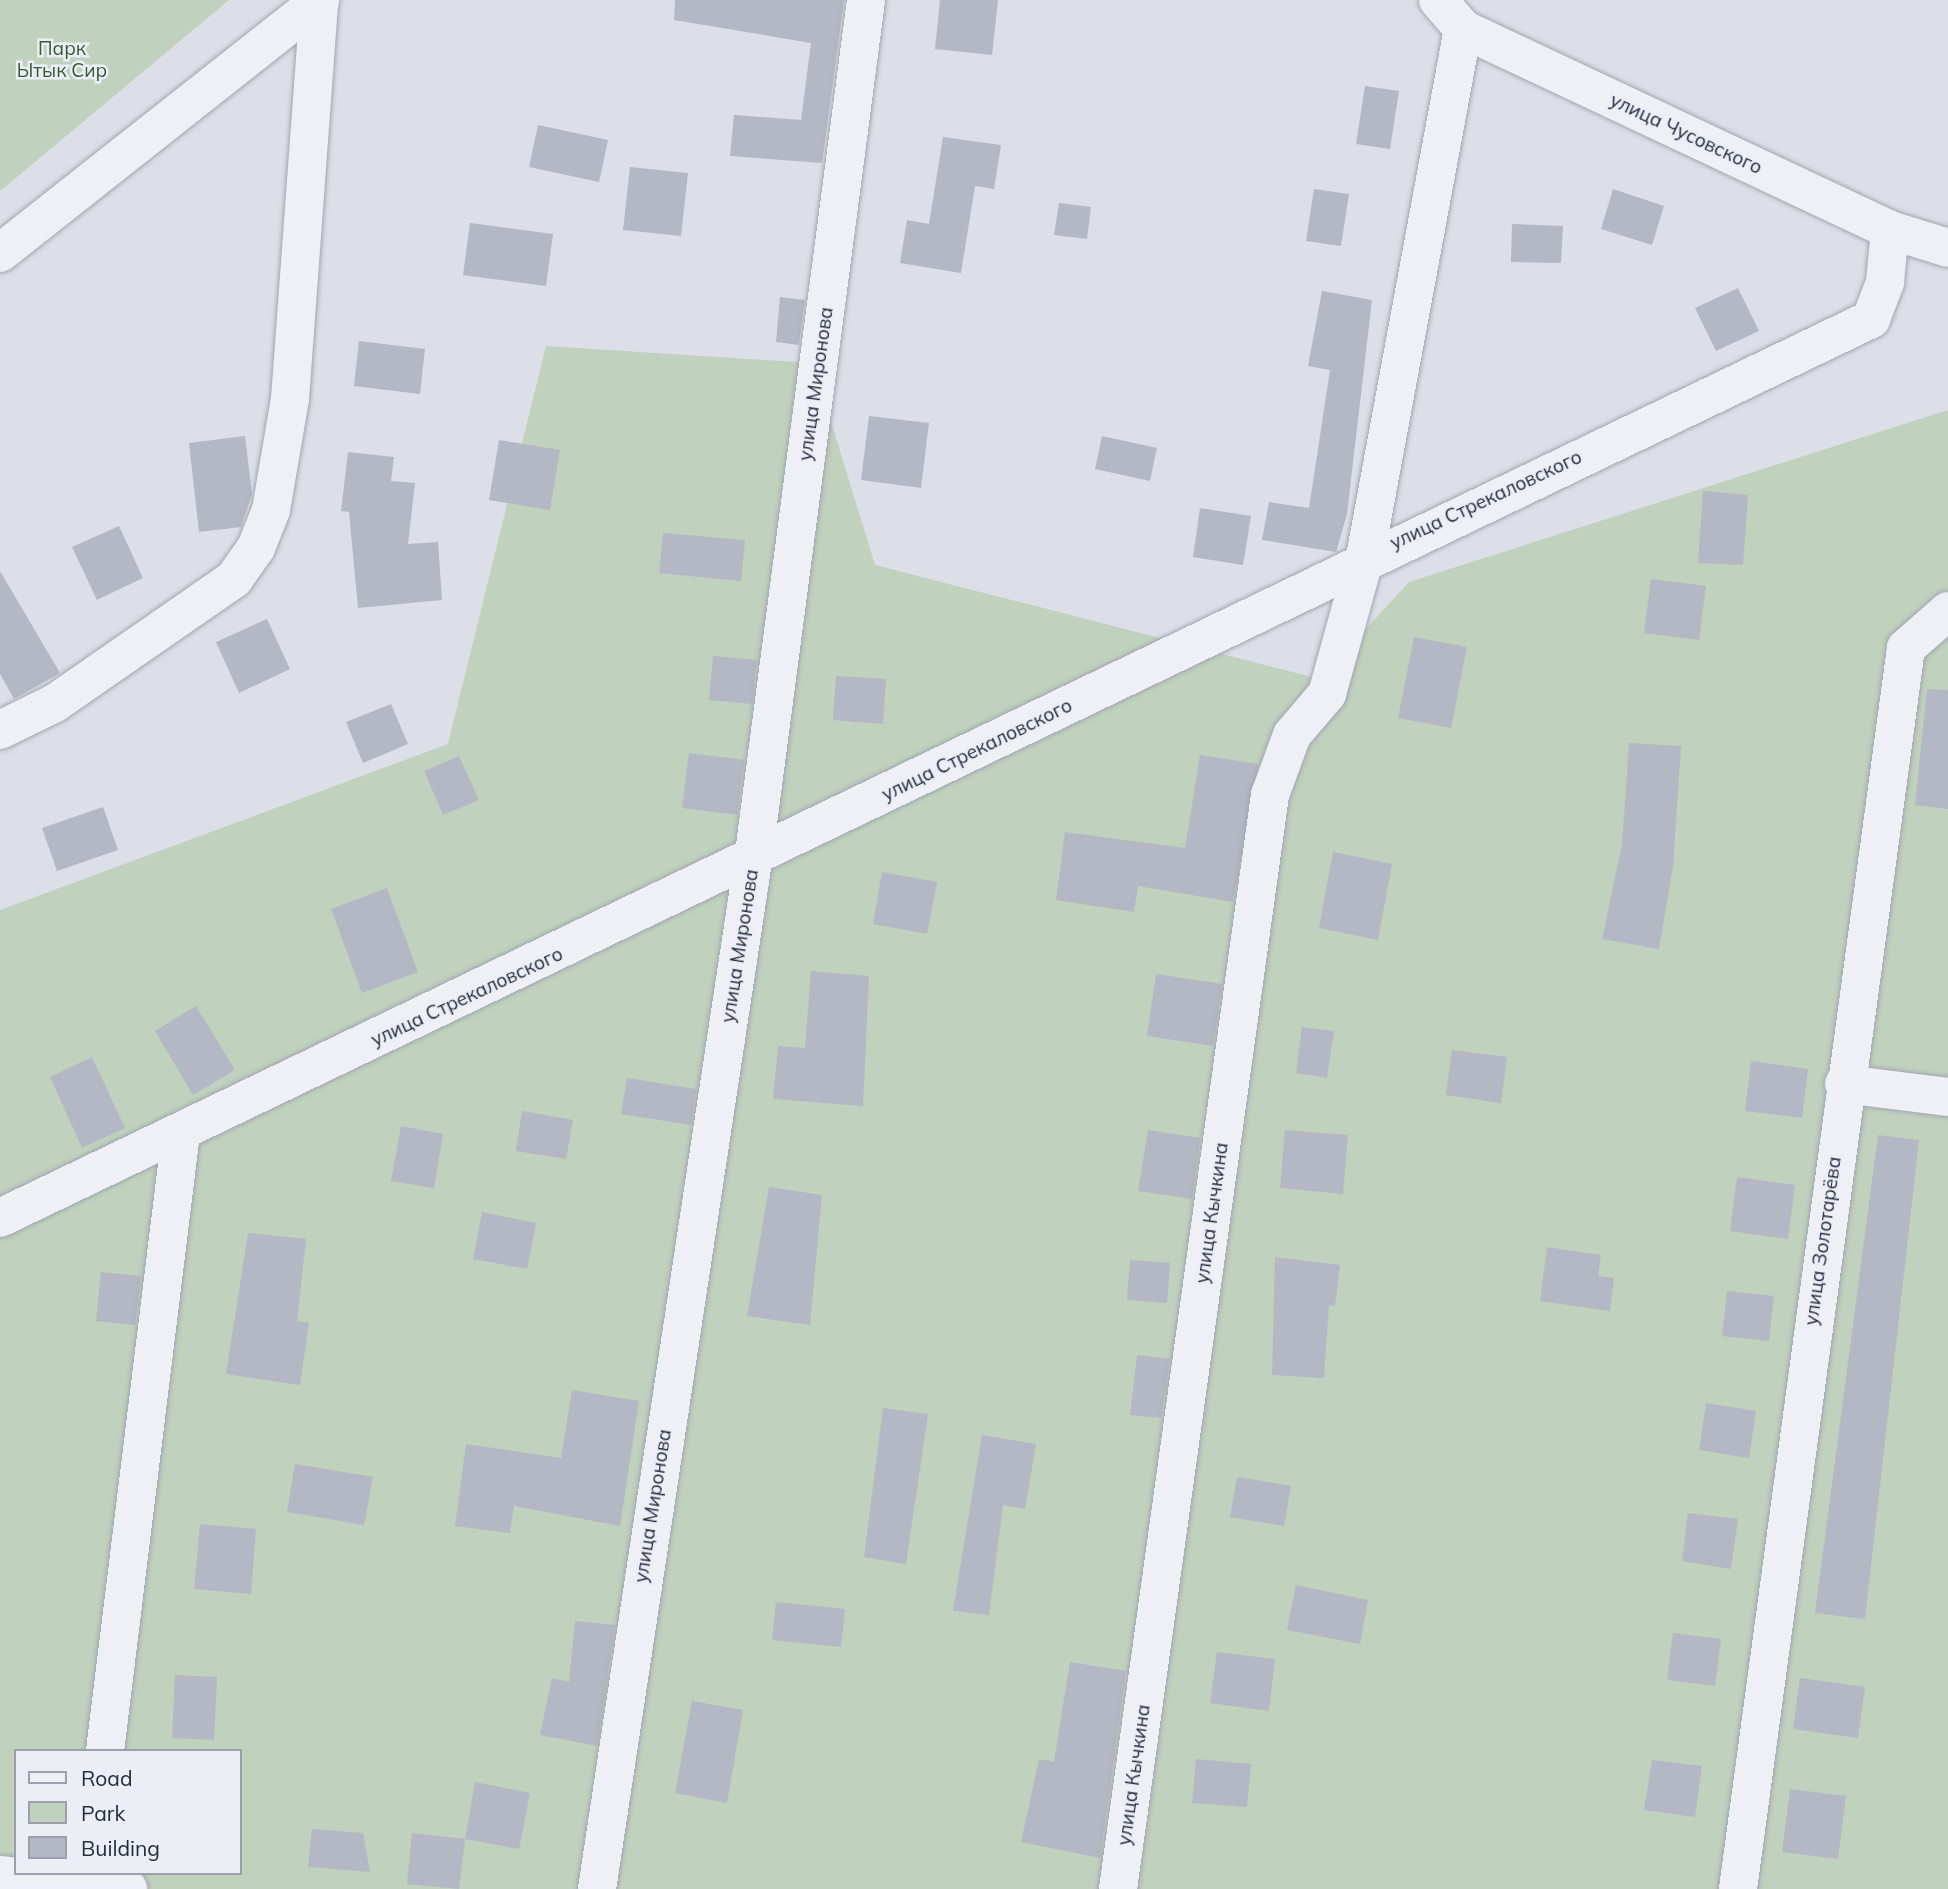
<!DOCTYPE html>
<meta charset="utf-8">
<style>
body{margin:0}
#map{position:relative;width:1948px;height:1889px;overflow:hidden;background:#dcdfe7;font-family:Mulish,sans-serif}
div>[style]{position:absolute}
.green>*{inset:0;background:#c0d1bd}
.building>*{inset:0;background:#b3b8c4}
.roads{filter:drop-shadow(0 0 2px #a1a6b1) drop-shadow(0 0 2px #a1a6b1)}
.minor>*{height:38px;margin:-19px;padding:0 19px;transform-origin:19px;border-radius:19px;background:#eff0f5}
span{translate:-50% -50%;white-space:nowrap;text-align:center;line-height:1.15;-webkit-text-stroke:5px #ebeef5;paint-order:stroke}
.park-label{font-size:19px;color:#365a32}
.street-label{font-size:19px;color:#252c3e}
.legend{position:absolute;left:14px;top:1749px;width:228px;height:126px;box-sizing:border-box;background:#ebeef5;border:2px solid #9ca0ac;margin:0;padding:9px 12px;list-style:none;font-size:21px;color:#252c3e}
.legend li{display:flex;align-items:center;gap:14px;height:35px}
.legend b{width:35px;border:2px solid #9ca0ac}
</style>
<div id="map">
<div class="green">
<i style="clip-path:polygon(0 0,229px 0,0 191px)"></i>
<i style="clip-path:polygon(evenodd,546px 346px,813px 363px,875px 565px,1320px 679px,1409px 582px,1948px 410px,1948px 1889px,0 1889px,0 910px,448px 744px,546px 346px,16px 1751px,240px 1751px,240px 1873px,16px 1873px,16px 1751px)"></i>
</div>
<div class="building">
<i style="clip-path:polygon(675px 0,844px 0,822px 163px,730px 156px,734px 115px,801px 120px,811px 43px,674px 20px)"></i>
<i style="clip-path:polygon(940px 0,998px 0,992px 55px,935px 49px)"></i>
<i style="clip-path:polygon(1365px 86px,1399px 91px,1390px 149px,1356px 144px)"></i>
<i style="clip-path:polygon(538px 125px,608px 140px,599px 182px,529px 167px)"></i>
<i style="clip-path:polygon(943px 137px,1001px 145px,994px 189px,975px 186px,961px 273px,900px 263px,907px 220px,929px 224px)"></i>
<i style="clip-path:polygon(630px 167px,688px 173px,681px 236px,623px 230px)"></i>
<i style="clip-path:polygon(1314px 189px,1349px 194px,1341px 246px,1306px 241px)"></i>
<i style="clip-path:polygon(1613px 189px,1664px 206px,1652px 245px,1601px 229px)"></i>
<i style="clip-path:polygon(1059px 203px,1091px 207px,1087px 239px,1054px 235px)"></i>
<i style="clip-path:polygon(470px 223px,553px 234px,546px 286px,463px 275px)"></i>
<i style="clip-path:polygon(1512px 224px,1563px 226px,1561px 263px,1511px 262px)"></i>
<i style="clip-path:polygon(1738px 288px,1759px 331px,1716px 351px,1695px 308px)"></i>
<i style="clip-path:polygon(1322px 291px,1372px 300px,1347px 514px,1336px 552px,1262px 540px,1269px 502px,1309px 508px,1330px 370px,1308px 366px)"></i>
<i style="clip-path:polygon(780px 297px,805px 300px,799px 345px,776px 342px)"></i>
<i style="clip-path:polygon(359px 341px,425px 349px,420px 394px,354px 386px)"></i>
<i style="clip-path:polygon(869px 416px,929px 423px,921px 488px,861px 480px)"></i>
<i style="clip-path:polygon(245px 436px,252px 494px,241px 527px,199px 532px,189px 443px)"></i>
<i style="clip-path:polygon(1102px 436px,1157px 448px,1150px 481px,1095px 469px)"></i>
<i style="clip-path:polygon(499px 440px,560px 450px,550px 510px,489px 500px)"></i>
<i style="clip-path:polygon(348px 452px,394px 457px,391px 481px,415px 483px,408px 544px,438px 542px,442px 600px,358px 608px,349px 512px,341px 511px)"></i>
<i style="clip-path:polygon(1703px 491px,1748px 495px,1743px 565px,1698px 563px)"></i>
<i style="clip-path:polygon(1200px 508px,1251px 516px,1243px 565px,1193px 557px)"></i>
<i style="clip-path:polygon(119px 526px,143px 578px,97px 600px,72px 547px)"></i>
<i style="clip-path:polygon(663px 533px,745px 540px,741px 581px,659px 573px)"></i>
<i style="clip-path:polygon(0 571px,60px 673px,14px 699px,0 674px)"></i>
<i style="clip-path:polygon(1651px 579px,1706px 586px,1699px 640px,1644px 633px)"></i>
<i style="clip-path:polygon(267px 619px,290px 669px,239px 693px,216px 642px)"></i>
<i style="clip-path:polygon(1414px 637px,1467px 647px,1451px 728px,1398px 718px)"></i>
<i style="clip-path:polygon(713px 656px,757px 660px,752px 704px,709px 700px)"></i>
<i style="clip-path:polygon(836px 676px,886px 679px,883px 724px,833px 720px)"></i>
<i style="clip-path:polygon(1927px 689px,1948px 690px,1948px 809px,1915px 805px)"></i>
<i style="clip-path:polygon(391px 704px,408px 744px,363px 763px,346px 722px)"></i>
<i style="clip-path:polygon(1629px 743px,1681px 746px,1673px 866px,1659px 949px,1602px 939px,1622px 845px)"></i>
<i style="clip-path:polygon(689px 753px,744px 760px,737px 815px,682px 808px)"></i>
<i style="clip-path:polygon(1200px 755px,1258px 764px,1233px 902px,1138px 886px,1134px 912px,1056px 900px,1065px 832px,1185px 848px)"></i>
<i style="clip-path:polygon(459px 756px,479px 800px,443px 815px,424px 771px)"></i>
<i style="clip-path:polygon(103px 807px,118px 850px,57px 871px,42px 828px)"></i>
<i style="clip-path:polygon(1333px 852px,1392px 864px,1378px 940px,1319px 928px)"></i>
<i style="clip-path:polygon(882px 872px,937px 882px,927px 934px,873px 924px)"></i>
<i style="clip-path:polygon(387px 888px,418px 972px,362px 993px,331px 909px)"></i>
<i style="clip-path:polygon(811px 971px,869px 976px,863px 1106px,773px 1099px,778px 1046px,805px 1048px)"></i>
<i style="clip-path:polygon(1156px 974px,1222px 984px,1213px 1046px,1147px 1036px)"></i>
<i style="clip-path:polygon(196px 1006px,235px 1070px,193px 1095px,155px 1031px)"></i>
<i style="clip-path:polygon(1302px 1027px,1334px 1031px,1327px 1078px,1296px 1073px)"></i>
<i style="clip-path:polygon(1452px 1050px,1507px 1057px,1501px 1103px,1446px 1095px)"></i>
<i style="clip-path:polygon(92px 1057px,125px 1128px,82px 1148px,50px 1077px)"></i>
<i style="clip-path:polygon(1751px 1061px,1808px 1069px,1802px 1118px,1745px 1111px)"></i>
<i style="clip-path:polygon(627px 1078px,696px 1089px,691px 1125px,621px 1114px)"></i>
<i style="clip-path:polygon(522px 1111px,573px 1120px,566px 1159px,516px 1151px)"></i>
<i style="clip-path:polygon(401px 1126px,443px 1134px,434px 1188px,391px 1181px)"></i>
<i style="clip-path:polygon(1148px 1130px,1200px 1138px,1192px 1199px,1138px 1191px)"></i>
<i style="clip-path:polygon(1285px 1130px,1348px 1135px,1343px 1194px,1280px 1188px)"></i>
<i style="clip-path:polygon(1878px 1135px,1919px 1140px,1865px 1619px,1815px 1613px)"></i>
<i style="clip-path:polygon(1737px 1177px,1795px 1185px,1788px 1239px,1730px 1231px)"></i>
<i style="clip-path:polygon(769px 1187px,822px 1195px,810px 1325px,747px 1316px)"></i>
<i style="clip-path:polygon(482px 1212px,536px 1223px,527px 1269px,473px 1259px)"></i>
<i style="clip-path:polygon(248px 1233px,306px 1239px,297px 1321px,309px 1323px,300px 1385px,226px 1374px)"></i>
<i style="clip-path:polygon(1547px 1247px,1601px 1255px,1598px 1276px,1614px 1278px,1610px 1311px,1540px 1301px)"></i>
<i style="clip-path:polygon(1275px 1257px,1340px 1265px,1335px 1306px,1329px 1305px,1324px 1378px,1272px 1375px)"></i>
<i style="clip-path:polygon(1130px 1260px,1170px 1263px,1167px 1303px,1127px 1300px)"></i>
<i style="clip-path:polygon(101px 1272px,141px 1276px,135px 1325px,96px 1321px)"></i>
<i style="clip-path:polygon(1727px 1291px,1774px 1296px,1769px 1341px,1722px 1336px)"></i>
<i style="clip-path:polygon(1137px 1355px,1170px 1359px,1161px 1418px,1130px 1415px)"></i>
<i style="clip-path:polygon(572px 1390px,639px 1401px,620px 1526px,514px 1506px,510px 1533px,455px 1526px,466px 1444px,561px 1458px)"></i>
<i style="clip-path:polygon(1706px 1403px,1756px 1411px,1749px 1458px,1699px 1450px)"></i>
<i style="clip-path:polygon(883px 1408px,928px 1414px,906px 1564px,864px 1557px)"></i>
<i style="clip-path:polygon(982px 1435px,1036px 1444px,1025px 1509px,1003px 1505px,989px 1615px,953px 1611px)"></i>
<i style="clip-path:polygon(295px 1464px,373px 1477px,364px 1525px,287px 1512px)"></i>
<i style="clip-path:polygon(1237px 1477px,1291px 1486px,1284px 1526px,1230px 1517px)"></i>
<i style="clip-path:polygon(1688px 1513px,1738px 1519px,1731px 1569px,1682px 1561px)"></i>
<i style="clip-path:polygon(200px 1524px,256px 1529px,251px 1594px,194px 1589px)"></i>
<i style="clip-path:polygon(1296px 1585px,1368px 1600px,1360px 1644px,1287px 1630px)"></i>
<i style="clip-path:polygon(776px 1602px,845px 1609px,841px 1647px,772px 1640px)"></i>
<i style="clip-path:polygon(575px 1621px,615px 1625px,597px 1746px,540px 1735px,552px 1678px,569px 1682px)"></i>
<i style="clip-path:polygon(1673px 1633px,1721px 1639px,1715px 1686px,1667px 1680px)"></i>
<i style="clip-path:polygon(1217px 1652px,1275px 1659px,1269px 1711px,1210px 1703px)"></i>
<i style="clip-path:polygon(1070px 1662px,1126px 1671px,1100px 1858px,1021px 1842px,1039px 1759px,1054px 1762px)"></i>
<i style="clip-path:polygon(175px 1675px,217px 1677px,214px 1740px,172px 1738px)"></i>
<i style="clip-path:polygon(1800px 1678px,1865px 1687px,1858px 1738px,1793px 1729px)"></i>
<i style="clip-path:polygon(692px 1701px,743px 1710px,727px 1803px,675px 1793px)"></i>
<i style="clip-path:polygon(1196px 1759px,1251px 1764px,1247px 1807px,1192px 1803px)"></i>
<i style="clip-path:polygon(1652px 1760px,1702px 1766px,1695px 1817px,1644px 1810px)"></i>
<i style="clip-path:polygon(475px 1782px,530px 1793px,519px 1849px,465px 1839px)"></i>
<i style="clip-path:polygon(1790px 1789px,1846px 1796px,1838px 1859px,1782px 1852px)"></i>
<i style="clip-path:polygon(312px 1829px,363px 1833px,370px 1872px,308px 1867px)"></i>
<i style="clip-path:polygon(412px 1833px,465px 1839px,459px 1889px,407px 1884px)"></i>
</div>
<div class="roads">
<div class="minor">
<i style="left:1438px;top:0;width:38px;rotate:49deg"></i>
<i style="left:1463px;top:29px;width:472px;rotate:25.2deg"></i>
<i style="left:1890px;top:230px;width:61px;rotate:17.2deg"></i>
<i style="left:0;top:253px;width:408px;rotate:-38.3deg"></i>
<i style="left:0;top:730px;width:61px;rotate:-26.1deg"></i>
<i style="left:55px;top:703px;width:218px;rotate:-34.7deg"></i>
<i style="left:234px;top:579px;width:38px;rotate:-55deg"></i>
<i style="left:256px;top:548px;width:41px;rotate:-68.5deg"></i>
<i style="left:271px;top:510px;width:113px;rotate:-80.3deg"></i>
<i style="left:290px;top:399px;width:399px;rotate:-85.8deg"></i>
<i style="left:1844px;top:1084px;width:105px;rotate:7.1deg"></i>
<i style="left:0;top:1218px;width:2076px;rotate:-25.66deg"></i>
<i style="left:1871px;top:319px;width:40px;rotate:-69deg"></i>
<i style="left:1885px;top:282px;width:52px;rotate:-84.5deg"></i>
<i style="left:105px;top:1751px;width:623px;rotate:-82.99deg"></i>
<i style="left:0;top:1875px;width:129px;rotate:6.2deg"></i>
<i style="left:597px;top:1889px;width:1040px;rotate:-81.37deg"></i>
<i style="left:753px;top:861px;width:868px;rotate:-82.52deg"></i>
<i style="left:1118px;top:1889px;width:1105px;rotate:-82.09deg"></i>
<i style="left:1270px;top:795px;width:64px;rotate:-69.9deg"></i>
<i style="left:1292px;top:735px;width:54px;rotate:-49.5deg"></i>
<i style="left:1327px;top:694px;width:142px;rotate:-74.5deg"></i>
<i style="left:1365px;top:557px;width:537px;rotate:-79.49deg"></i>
<i style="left:1738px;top:1889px;width:1252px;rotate:-82.29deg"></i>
<i style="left:1906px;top:648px;width:56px;rotate:-41.4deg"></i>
</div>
</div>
<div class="park-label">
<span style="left:62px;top:60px">Парк<br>Ытык Сир</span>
</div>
<div class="street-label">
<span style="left:1686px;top:134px;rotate:25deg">улица Чусовского</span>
<span style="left:816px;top:384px;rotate:-82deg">улица Миронова</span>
<span style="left:1486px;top:500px;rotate:-25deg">улица Стрекаловского</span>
<span style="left:977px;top:750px;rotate:-26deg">улица Стрекаловского</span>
<span style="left:740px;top:946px;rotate:-81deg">улица Миронова</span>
<span style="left:467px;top:997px;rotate:-25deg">улица Стрекаловского</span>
<span style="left:1212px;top:1213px;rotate:-82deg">улица Кычкина</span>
<span style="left:1823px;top:1241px;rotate:-82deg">улица Золотарёва</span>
<span style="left:653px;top:1506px;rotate:-81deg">улица Миронова</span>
<span style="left:1134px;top:1775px;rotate:-82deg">улица Кычкина</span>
</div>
<ul class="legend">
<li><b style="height:9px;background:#eff0f5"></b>Road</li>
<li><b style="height:19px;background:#c0d1bd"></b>Park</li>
<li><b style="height:19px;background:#b3b8c4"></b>Building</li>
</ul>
</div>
